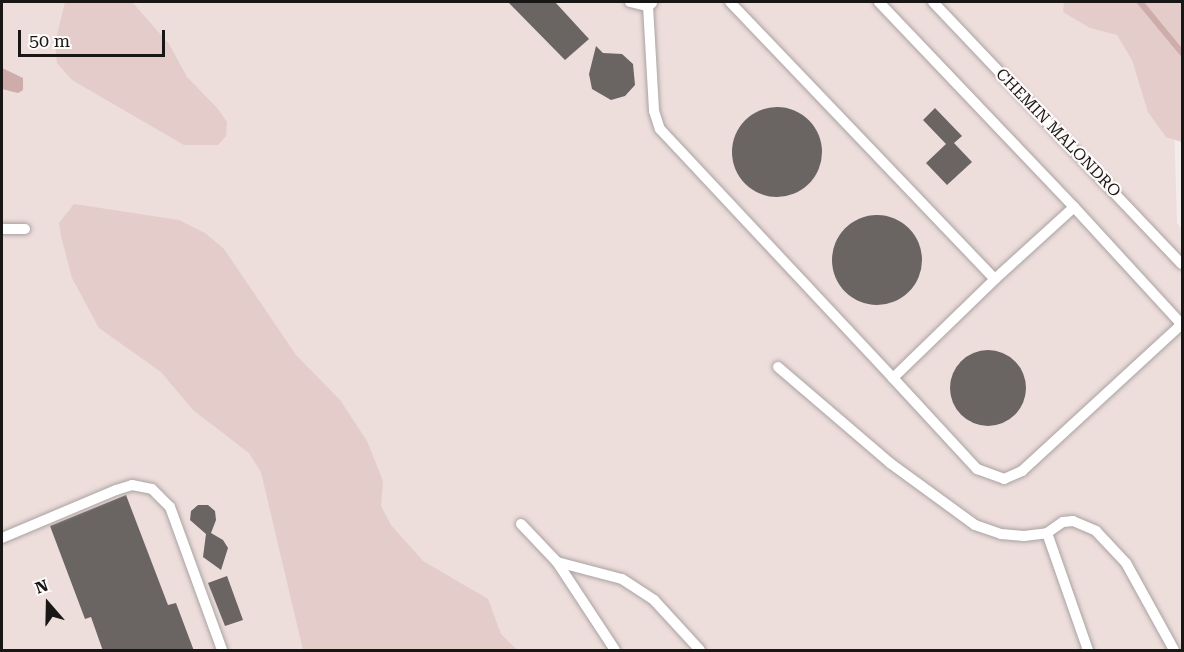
<!DOCTYPE html>
<style>
body{margin:0}
#map{position:relative;width:1184px;height:652px;overflow:hidden;background:#f3eceb;font-family:"Roboto Serif",serif}
div>[style]{position:absolute}
.built>*{inset:0;background:#eddddb}
.green>*{inset:0;background:#e3ccc9}
.water>*{inset:0;background:#ceaca9}
.stream>*{height:6px;margin:-3px;padding:0 3px;transform-origin:3px;border-radius:3px;background:#ceaca9}
.building>*{inset:0;background:#6a6463}
.round{border-radius:50%}
.roads{filter:drop-shadow(0 0 2px #a9a3a2) drop-shadow(0 0 2px #a9a3a2)}
.service>*{height:10px;margin:-5px;padding:0 5px;transform-origin:5px;border-radius:5px;background:#fff}
span{translate:-50% -50%;white-space:nowrap;text-align:center;line-height:1.15;-webkit-text-stroke:4.5px #fffafa;paint-order:stroke}
.street-label{font-size:16px;color:#191616}
.frame{position:absolute;inset:0;border:3px solid #191616;pointer-events:none}
.north{position:absolute;left:18px;top:574px;width:60px;height:60px;-webkit-text-stroke:4px #fffafa;paint-order:stroke;rotate:340deg;font-size:16px;font-weight:700;line-height:24px;text-align:center;color:#191616}
.north::after{content:'';display:block;margin:auto;width:21px;height:27px;background:#191616;clip-path:polygon(50% 0,100% 100%,50% 72%,0 100%)}
.scale{position:absolute;left:18px;top:30px;width:147px;height:27px;box-sizing:border-box;border:3px solid #191616;border-top:0;padding-left:8px;font-size:18px;line-height:21px;white-space:nowrap;color:#191616;-webkit-text-stroke:4px #fffafa;paint-order:stroke}
</style>
<div id="map">
<div class="built">
<i style="clip-path:polygon(2px 2px,1114px 2px,1174px 123px,1177px 223px,1182px 230px,1182px 650px,2px 650px)"></i>
</div>
<div class="green">
<i style="clip-path:polygon(65px 2px,132px 2px,169px 44px,187px 77px,218px 109px,227px 122px,226px 136px,218px 145px,184px 145px,72px 80px,57px 63px,55px 43px)"></i>
<i style="clip-path:polygon(1064px 2px,1182px 2px,1182px 142px,1166px 137px,1148px 112px,1132px 60px,1117px 35px,1090px 28px,1063px 12px)"></i>
<i style="clip-path:polygon(74px 204px,179px 220px,205px 233px,224px 249px,296px 355px,340px 400px,367px 441px,383px 481px,381px 506px,391px 525px,423px 561px,488px 599px,501px 634px,517px 650px,303px 650px,261px 472px,249px 453px,193px 410px,161px 372px,99px 328px,72px 278px,61px 236px,59px 223px)"></i>
</div>
<div class="water">
<i style="clip-path:polygon(2px 68px,23px 78px,23px 90px,18px 93px,2px 89px)"></i>
</div>
<div class="stream">
<i style="left:1140px;top:2px;width:66px;rotate:50.5deg"></i>
</div>
<div class="building">
<i style="clip-path:polygon(508px 2px,555px 2px,589px 39px,565px 60px)"></i>
<i style="clip-path:polygon(596px 46px,603px 53px,622px 54px,633px 64px,635px 85px,625px 96px,611px 100px,592px 89px,589px 74px)"></i>
<i class="round" style="left:732px;top:107px;width:90px;height:90px"></i>
<i style="clip-path:polygon(935px 108px,962px 136px,954px 143px,972px 162px,947px 185px,926px 163px,946px 144px,923px 120px)"></i>
<i class="round" style="left:832px;top:215px;width:90px;height:90px"></i>
<i class="round" style="left:950px;top:350px;width:76px;height:76px"></i>
<i style="clip-path:polygon(126px 495px,168px 605px,176px 603px,194px 651px,103px 651px,91px 617px,85px 619px,50px 526px)"></i>
<i style="clip-path:polygon(198px 505px,208px 505px,215px 511px,216px 520px,211px 533px,223px 540px,228px 548px,221px 570px,203px 557px,206px 534px,190px 520px,191px 511px)"></i>
<i style="clip-path:polygon(227px 576px,243px 620px,225px 626px,208px 583px)"></i>
</div>
<div class="roads">
<div class="service">
<i style="left:630px;top:2px;width:18px;rotate:13deg"></i>
<i style="left:648px;top:6px;width:5px;rotate:-37deg"></i>
<i style="left:730px;top:2px;width:383px;rotate:46.3deg"></i>
<i style="left:995px;top:279px;width:107px;rotate:-42.3deg"></i>
<i style="left:1074px;top:207px;width:283px;rotate:-133.6deg"></i>
<i style="left:933px;top:2px;width:361px;rotate:46.5deg"></i>
<i style="left:648px;top:6px;width:105px;rotate:86.7deg"></i>
<i style="left:654px;top:111px;width:19px;rotate:72deg"></i>
<i style="left:660px;top:129px;width:341px;rotate:46.9deg"></i>
<i style="left:893px;top:378px;width:142px;rotate:-44.1deg"></i>
<i style="left:1074px;top:207px;width:160px;rotate:47.5deg"></i>
<i style="left:2px;top:229px;width:23px"></i>
<i style="left:778px;top:367px;width:148px;rotate:40.6deg"></i>
<i style="left:890px;top:463px;width:105px;rotate:36.1deg"></i>
<i style="left:975px;top:525px;width:28px;rotate:19deg"></i>
<i style="left:1001px;top:534px;width:23px;rotate:5deg"></i>
<i style="left:1024px;top:536px;width:23px;rotate:-7deg"></i>
<i style="left:1047px;top:533px;width:19px;rotate:-35deg"></i>
<i style="left:1063px;top:522px;width:10px;rotate:-6deg"></i>
<i style="left:1073px;top:521px;width:25px;rotate:23deg"></i>
<i style="left:1096px;top:531px;width:44px;rotate:46.8deg"></i>
<i style="left:1126px;top:563px;width:99px;rotate:61.1deg"></i>
<i style="left:893px;top:378px;width:124px;rotate:47.3deg"></i>
<i style="left:977px;top:469px;width:29px;rotate:20deg"></i>
<i style="left:1004px;top:479px;width:20px;rotate:-24deg"></i>
<i style="left:1022px;top:471px;width:217px;rotate:-42.6deg"></i>
<i style="left:521px;top:524px;width:52px;rotate:46.5deg"></i>
<i style="left:557px;top:562px;width:67px;rotate:14.7deg"></i>
<i style="left:622px;top:579px;width:38px;rotate:33deg"></i>
<i style="left:654px;top:600px;width:68px;rotate:47.4deg"></i>
<i style="left:1047px;top:533px;width:124px;rotate:70.7deg"></i>
<i style="left:2px;top:538px;width:124px;rotate:-22.8deg"></i>
<i style="left:116px;top:490px;width:17px;rotate:-17deg"></i>
<i style="left:132px;top:485px;width:20px;rotate:11deg"></i>
<i style="left:152px;top:489px;width:25px;rotate:45deg"></i>
<i style="left:170px;top:507px;width:152px;rotate:70deg"></i>
<i style="left:557px;top:562px;width:105px;rotate:56.6deg"></i>
</div>
</div>
<div class="street-label">
<span style="left:1058px;top:133px;rotate:46deg">CHEMIN MALONDRO</span>
</div>
<div class="frame"></div>
<div class="north">N</div>
<div class="scale">50 m</div>
</div>
